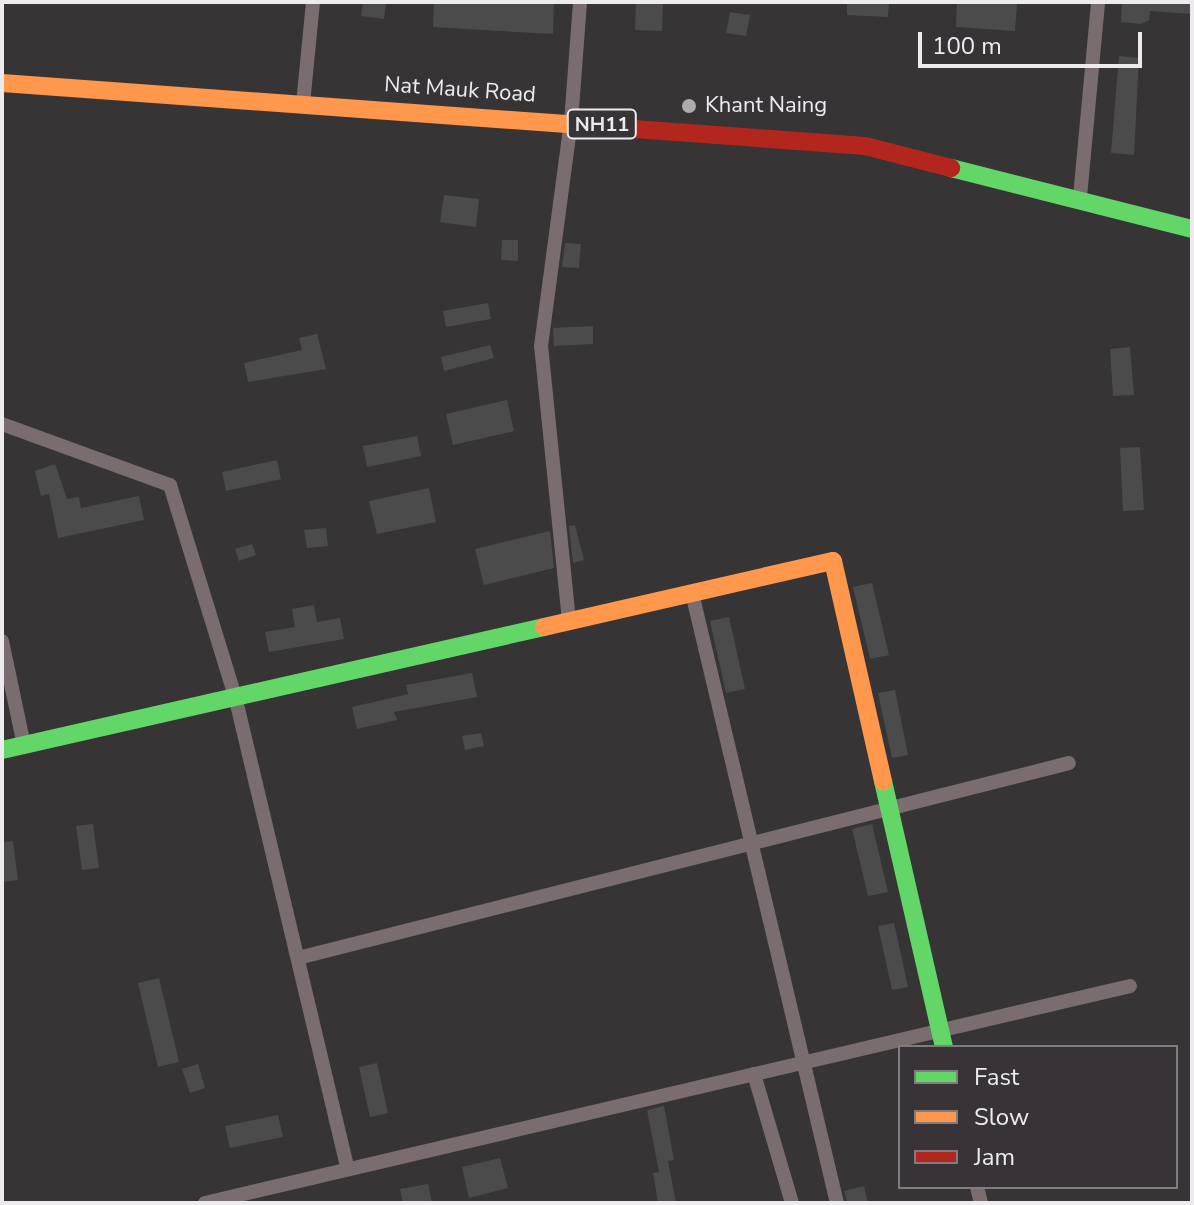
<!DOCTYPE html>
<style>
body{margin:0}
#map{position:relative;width:1194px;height:1205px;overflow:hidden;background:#363435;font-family:"Nunito Sans",sans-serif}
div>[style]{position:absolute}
.building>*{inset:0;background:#4c4b4c}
.street>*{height:14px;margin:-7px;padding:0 7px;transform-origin:7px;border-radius:7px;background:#796d70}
.fast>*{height:18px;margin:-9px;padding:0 9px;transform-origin:9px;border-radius:9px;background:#63d668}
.slow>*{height:18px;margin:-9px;padding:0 9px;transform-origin:9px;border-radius:9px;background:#ff974d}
.jam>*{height:18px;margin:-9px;padding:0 9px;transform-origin:9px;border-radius:9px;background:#b3261e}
.dots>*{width:22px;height:22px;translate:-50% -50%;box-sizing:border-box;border:4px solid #373336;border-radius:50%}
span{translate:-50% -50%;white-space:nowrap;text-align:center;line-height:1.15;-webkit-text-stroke:7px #373336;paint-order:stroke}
.shield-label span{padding:2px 6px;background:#373336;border:2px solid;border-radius:6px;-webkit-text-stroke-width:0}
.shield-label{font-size:20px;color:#eeebee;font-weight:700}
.street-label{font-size:22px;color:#eeebee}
.poi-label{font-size:22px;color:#eeebee}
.left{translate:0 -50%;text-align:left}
.frame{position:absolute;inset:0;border:4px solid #eeebee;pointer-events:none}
.legend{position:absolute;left:898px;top:1045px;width:280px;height:144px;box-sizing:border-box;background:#373336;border:2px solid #807d80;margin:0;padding:10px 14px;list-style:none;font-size:24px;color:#eeebee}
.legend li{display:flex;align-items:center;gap:16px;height:40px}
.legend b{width:40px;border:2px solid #807d80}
.scale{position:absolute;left:918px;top:32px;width:224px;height:36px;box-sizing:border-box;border:4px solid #eeebee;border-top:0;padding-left:10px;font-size:24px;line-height:28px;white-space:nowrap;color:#eeebee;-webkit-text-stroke:6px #373336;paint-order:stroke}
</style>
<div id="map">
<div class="building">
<i style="clip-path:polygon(363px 2px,386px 2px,384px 19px,361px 16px)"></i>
<i style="clip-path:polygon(434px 2px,554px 2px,553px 34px,433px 27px)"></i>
<i style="clip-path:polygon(636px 2px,663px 2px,662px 31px,635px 30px)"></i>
<i style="clip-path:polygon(847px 2px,889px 2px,888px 17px,847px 15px)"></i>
<i style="clip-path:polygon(957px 2px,1017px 3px,1015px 31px,956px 27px)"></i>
<i style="clip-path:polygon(1122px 2px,1192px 2px,1192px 14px,1150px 11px,1149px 20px,1141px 24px,1121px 22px)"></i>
<i style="clip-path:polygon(730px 12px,750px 15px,746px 36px,726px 33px)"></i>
<i style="clip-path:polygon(1119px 56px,1139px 58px,1134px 155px,1111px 153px)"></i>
<i style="clip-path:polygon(444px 195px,479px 199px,476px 227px,440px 222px)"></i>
<i style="clip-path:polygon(502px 240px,518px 240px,518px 261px,501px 260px)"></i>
<i style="clip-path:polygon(565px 243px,581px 244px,579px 268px,562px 267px)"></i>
<i style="clip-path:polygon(488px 303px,491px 319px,446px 327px,443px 311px)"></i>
<i style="clip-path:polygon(593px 326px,593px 344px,554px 346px,553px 328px)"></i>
<i style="clip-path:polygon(317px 334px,326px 369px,248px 382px,244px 363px,302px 350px,299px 338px)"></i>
<i style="clip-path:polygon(490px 345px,494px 358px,444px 371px,441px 357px)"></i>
<i style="clip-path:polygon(1130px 347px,1134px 395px,1113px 396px,1110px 349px)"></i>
<i style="clip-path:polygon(507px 400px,514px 431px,453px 445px,446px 414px)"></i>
<i style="clip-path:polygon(417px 436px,421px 456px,367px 467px,363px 446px)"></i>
<i style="clip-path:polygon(1140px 447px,1144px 510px,1123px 511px,1120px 448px)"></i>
<i style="clip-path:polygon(277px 460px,281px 479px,226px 491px,222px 472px)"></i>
<i style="clip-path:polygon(55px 464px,67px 499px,79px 497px,81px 508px,139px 496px,144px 520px,58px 538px,49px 494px,41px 496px,35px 471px)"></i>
<i style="clip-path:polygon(429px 488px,436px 522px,377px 534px,369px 501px)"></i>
<i style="clip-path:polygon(575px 525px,584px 560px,573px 563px,569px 526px)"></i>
<i style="clip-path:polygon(326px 528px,328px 546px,307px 548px,304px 530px)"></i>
<i style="clip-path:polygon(550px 531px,554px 568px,484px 585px,475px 549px)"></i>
<i style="clip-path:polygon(252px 544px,256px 555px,239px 561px,235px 549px)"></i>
<i style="clip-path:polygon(872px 583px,889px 655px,870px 659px,853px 587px)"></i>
<i style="clip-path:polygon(314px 605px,317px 622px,340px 618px,344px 639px,269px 652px,265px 632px,295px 627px,292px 609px)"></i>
<i style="clip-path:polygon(729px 617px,745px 689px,726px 693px,710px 621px)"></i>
<i style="clip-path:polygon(472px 673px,477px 697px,394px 712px,397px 720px,357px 729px,352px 707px,408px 694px,406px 685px)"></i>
<i style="clip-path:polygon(895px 690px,908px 755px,892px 758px,878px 693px)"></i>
<i style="clip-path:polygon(481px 733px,484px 746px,465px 750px,462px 736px)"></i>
<i style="clip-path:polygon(93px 824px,99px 868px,82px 870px,76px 826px)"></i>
<i style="clip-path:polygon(872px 824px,888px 892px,868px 896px,852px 829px)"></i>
<i style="clip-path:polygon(13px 841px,18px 880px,2px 882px,2px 842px)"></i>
<i style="clip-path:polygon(894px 923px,908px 987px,892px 990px,878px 926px)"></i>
<i style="clip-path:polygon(159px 978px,179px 1062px,158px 1067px,138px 983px)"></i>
<i style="clip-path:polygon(377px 1063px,388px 1113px,370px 1117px,359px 1067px)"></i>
<i style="clip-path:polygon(198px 1064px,205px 1088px,190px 1093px,182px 1069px)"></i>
<i style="clip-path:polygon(664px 1106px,674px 1160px,668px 1161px,676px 1203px,658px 1203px,653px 1173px,659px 1172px,647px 1110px)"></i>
<i style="clip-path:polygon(278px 1115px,283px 1137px,230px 1148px,225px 1126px)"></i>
<i style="clip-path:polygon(500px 1158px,508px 1188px,469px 1198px,462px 1167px)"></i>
<i style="clip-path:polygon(428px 1184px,432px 1203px,403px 1203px,400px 1189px)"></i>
<i style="clip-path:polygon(864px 1186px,868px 1203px,847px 1203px,844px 1191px)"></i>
</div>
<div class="street">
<i style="left:303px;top:104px;width:102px;rotate:-84.4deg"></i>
<i style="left:1080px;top:197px;width:196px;rotate:-84.7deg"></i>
<i style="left:2px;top:424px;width:179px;rotate:20deg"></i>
<i style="left:170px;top:485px;width:221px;rotate:72.9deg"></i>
<i style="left:235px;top:696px;width:486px;rotate:76.6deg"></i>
<i style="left:692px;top:593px;width:627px;rotate:76.63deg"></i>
<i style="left:569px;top:621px;width:276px;rotate:-95.8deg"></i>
<i style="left:541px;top:346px;width:226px;rotate:-82.4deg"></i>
<i style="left:571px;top:122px;width:120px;rotate:-85.7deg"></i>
<i style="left:2px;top:641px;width:106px;rotate:78.1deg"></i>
<i style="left:298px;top:958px;width:795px;rotate:-14.19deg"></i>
<i style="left:754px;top:1074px;width:134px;rotate:73.6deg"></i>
<i style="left:977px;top:1187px;width:16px;rotate:76deg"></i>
<i style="left:205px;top:1203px;width:950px;rotate:-13.2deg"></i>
</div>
<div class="fast">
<i style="left:951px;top:168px;width:249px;rotate:14.2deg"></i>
<i style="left:2px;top:750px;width:556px;rotate:-12.79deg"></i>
<i style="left:883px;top:781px;width:273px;rotate:77.1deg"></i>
</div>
<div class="slow">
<i style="left:2px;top:83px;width:580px;rotate:4.16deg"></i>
<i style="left:544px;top:627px;width:296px;rotate:-12.9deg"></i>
<i style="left:833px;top:561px;width:226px;rotate:77.2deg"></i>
</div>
<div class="jam">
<i style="left:580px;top:125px;width:286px;rotate:4.2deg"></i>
<i style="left:865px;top:146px;width:89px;rotate:14.3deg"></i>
</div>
<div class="dots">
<i style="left:689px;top:106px;background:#aeabad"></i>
</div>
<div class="shield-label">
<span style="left:602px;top:124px">NH11</span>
</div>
<div class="street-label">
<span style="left:460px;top:90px;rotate:4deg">Nat Mauk Road</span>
</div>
<div class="poi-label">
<span class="left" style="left:705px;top:106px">Khant Naing</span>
</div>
<div class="frame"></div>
<ul class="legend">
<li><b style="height:10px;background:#63d668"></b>Fast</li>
<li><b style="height:10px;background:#ff974d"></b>Slow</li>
<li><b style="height:10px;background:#b3261e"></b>Jam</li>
</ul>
<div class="scale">100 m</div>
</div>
